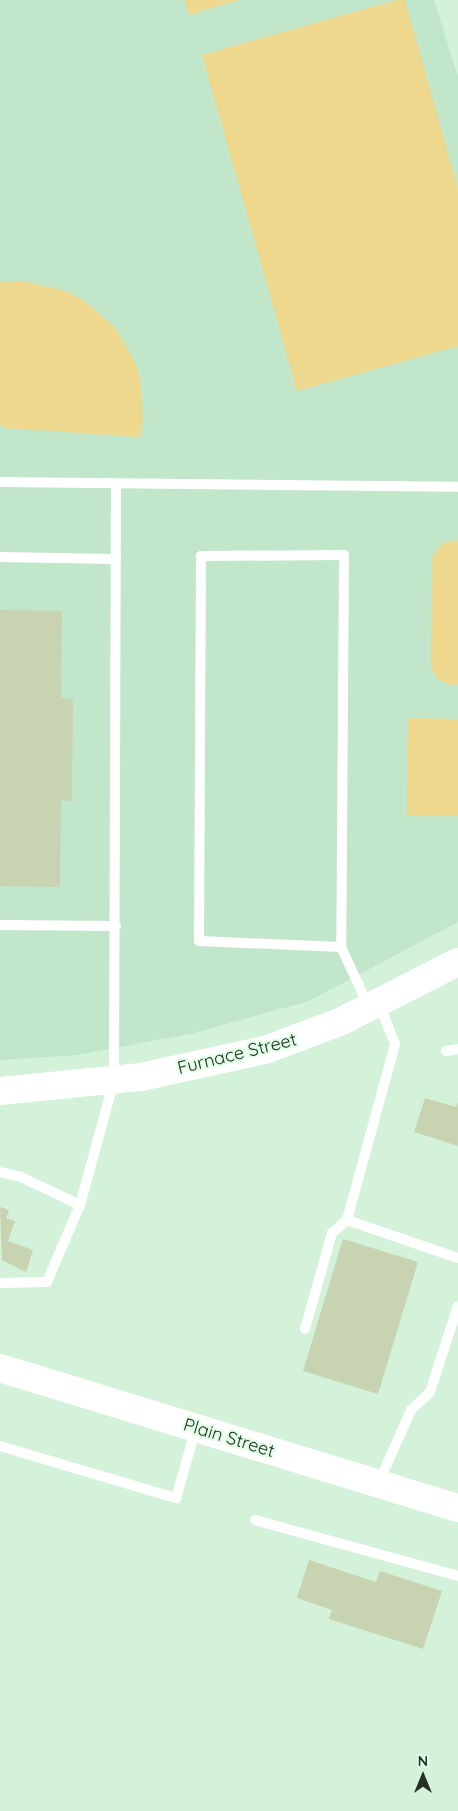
<!DOCTYPE html>
<style>
body{margin:0}
#map{position:relative;width:458px;height:1811px;overflow:hidden;background:#d3f2d9;font-family:Quicksand,sans-serif}
div>[style]{position:absolute}
.built>*{inset:0;background:#c2e6ca}
.green>*{inset:0;background:#edd88e}
.building>*{inset:0;background:#c8d3b2}
.service>*{height:10px;margin:-5px;padding:0 5px;transform-origin:5px;border-radius:5px;background:#fff}
.secondary>*{height:28px;margin:-14px;padding:0 14px;transform-origin:14px;border-radius:14px;background:#fff}
.primary>*{height:28px;margin:-14px;padding:0 14px;transform-origin:14px;border-radius:14px;background:#fff}
span{translate:-50% -50%;white-space:nowrap;text-align:center;line-height:1.15;-webkit-text-stroke:4.5px #e0ffe6;paint-order:stroke}
.street-label{font-size:18px;color:#242f26}
.north{position:absolute;left:398px;top:1751px;width:50px;height:50px;-webkit-text-stroke:4px #e0ffe6;paint-order:stroke;rotate:0deg;font-size:14px;font-weight:700;line-height:20px;text-align:center;color:#242f26}
.north::after{content:'';display:block;margin:auto;width:18px;height:22px;background:#242f26;clip-path:polygon(50% 0,100% 100%,50% 72%,0 100%)}
</style>
<div id="map">
<div class="built">
<i style="clip-path:polygon(0 0,434px 0,458px 77px,458px 922px,309px 1001px,194px 1033px,78px 1055px,0 1060px)"></i>
</div>
<div class="green">
<i style="clip-path:polygon(185px 0,238px 0,189px 15px)"></i>
<i style="clip-path:polygon(397px 0,405px 0,458px 189px,458px 346px,297px 391px,202px 55px)"></i>
<i style="clip-path:polygon(22px 281px,65px 291px,85px 301px,115px 328px,135px 362px,140px 380px,143px 418px,140px 437px,4px 428px,0 424px,0 282px)"></i>
<i style="clip-path:polygon(458px 540px,458px 685px,450px 685px,437px 679px,431px 667px,432px 558px,443px 543px)"></i>
<i style="clip-path:polygon(408px 718px,458px 719px,458px 816px,407px 816px)"></i>
</div>
<div class="building">
<i style="clip-path:polygon(0 610px,62px 611px,61px 698px,73px 699px,72px 801px,61px 800px,60px 887px,0 886px)"></i>
<i style="clip-path:polygon(425px 1098px,456px 1107px,458px 1102px,458px 1146px,414px 1132px)"></i>
<i style="clip-path:polygon(0 1207px,9px 1210px,6px 1218px,15px 1221px,8px 1241px,33px 1250px,26px 1272px,2px 1260px)"></i>
<i style="clip-path:polygon(343px 1239px,418px 1262px,378px 1394px,303px 1371px)"></i>
<i style="clip-path:polygon(309px 1560px,376px 1582px,380px 1571px,442px 1591px,423px 1649px,329px 1619px,332px 1610px,297px 1598px)"></i>
</div>
<div class="service">
<i style="left:0;top:482px;width:458px;rotate:0.6deg"></i>
<i style="left:0;top:557px;width:116px;rotate:1deg"></i>
<i style="left:0;top:925px;width:116px;rotate:0.5deg"></i>
<i style="left:341px;top:947px;width:142px;rotate:-177.6deg"></i>
<i style="left:199px;top:941px;width:385px;rotate:-89.7deg"></i>
<i style="left:201px;top:556px;width:143px;rotate:-0.4deg"></i>
<i style="left:344px;top:555px;width:392px;rotate:90.4deg"></i>
<i style="left:341px;top:947px;width:66px;rotate:65deg"></i>
<i style="left:446px;top:1051px;width:12px;rotate:-9deg"></i>
<i style="left:0;top:1172px;width:22px;rotate:13deg"></i>
<i style="left:21px;top:1177px;width:65px;rotate:25.4deg"></i>
<i style="left:347px;top:1220px;width:117px;rotate:18.9deg"></i>
<i style="left:0;top:1283px;width:47px;rotate:-1.2deg"></i>
<i style="left:47px;top:1282px;width:84px;rotate:-66.8deg"></i>
<i style="left:80px;top:1205px;width:129px;rotate:-74.7deg"></i>
<i style="left:114px;top:1081px;width:597px;rotate:-89.81deg"></i>
<i style="left:305px;top:1329px;width:100px;rotate:-74.3deg"></i>
<i style="left:332px;top:1233px;width:20px;rotate:-41deg"></i>
<i style="left:347px;top:1220px;width:182px;rotate:-74.7deg"></i>
<i style="left:395px;top:1044px;width:43px;rotate:-111.8deg"></i>
<i style="left:0;top:1446px;width:184px;rotate:16.5deg"></i>
<i style="left:176px;top:1498px;width:73px;rotate:-74.1deg"></i>
<i style="left:379px;top:1482px;width:79px;rotate:-66deg"></i>
<i style="left:411px;top:1410px;width:26px;rotate:-43deg"></i>
<i style="left:430px;top:1392px;width:90px;rotate:-72deg"></i>
<i style="left:255px;top:1520px;width:211px;rotate:15.4deg"></i>
</div>
<div class="secondary">
<i style="left:0;top:1091px;width:142px;rotate:-5.7deg"></i>
<i style="left:141px;top:1077px;width:127px;rotate:-12.3deg"></i>
<i style="left:265px;top:1050px;width:82px;rotate:-20.6deg"></i>
<i style="left:342px;top:1021px;width:130px;rotate:-27deg"></i>
</div>
<div class="primary">
<i style="left:0;top:1368px;width:479px;rotate:17deg"></i>
</div>
<div class="street-label">
<span style="left:237px;top:1054px;rotate:-14deg">Furnace Street</span>
<span style="left:229px;top:1438px;rotate:17deg">Plain Street</span>
</div>
<div class="north">N</div>
</div>
